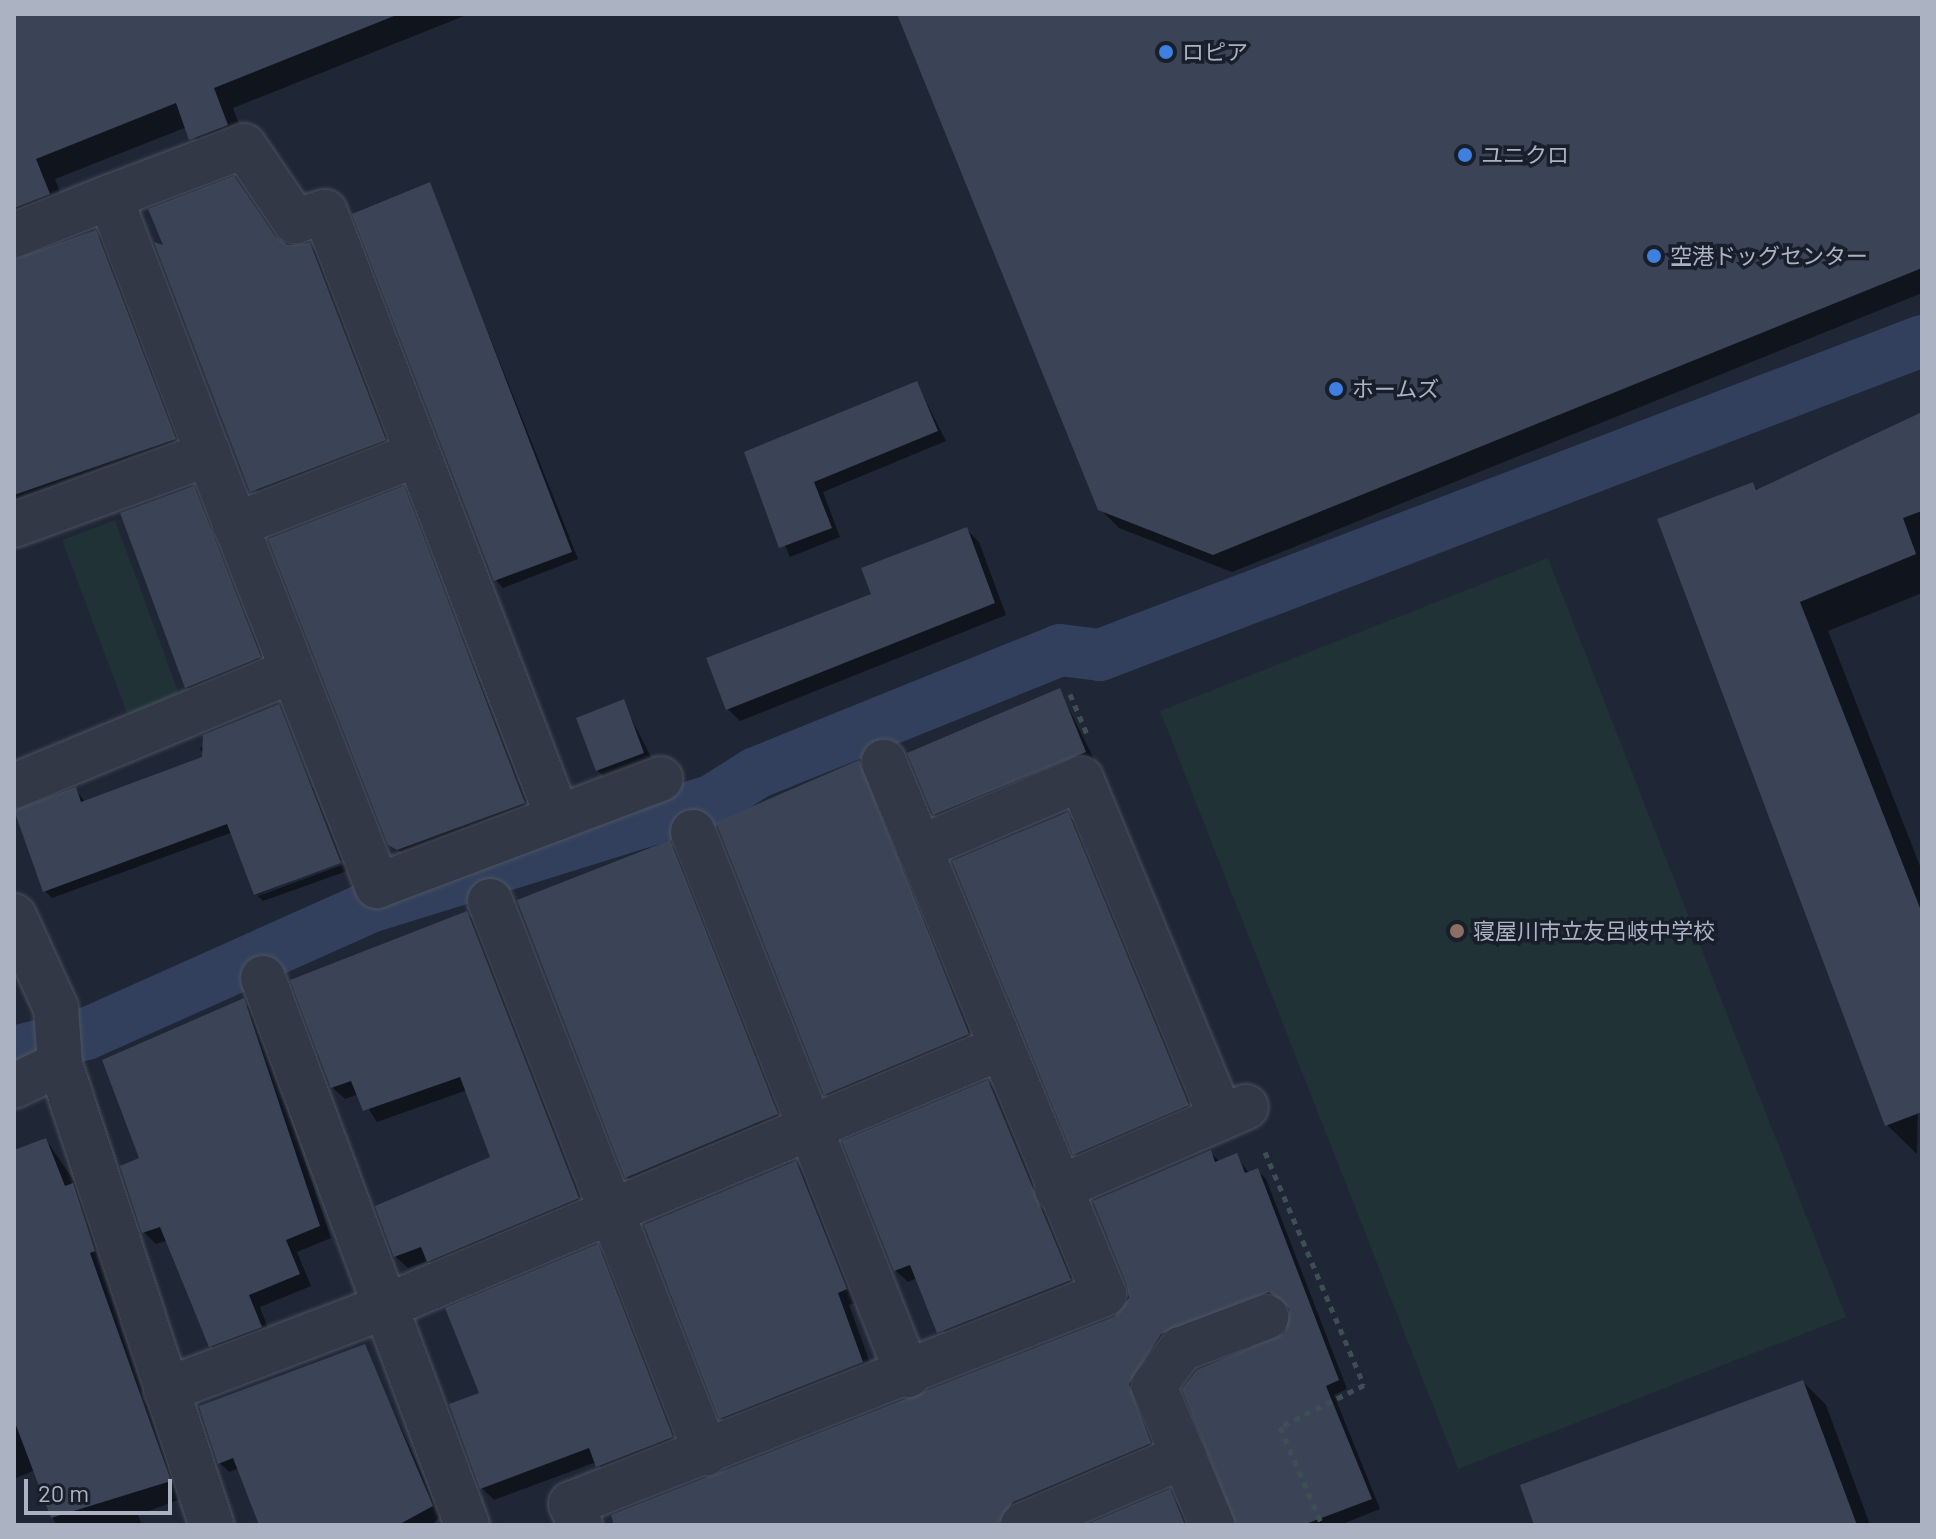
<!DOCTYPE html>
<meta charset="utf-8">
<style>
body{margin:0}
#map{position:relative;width:1936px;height:1539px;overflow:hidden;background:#1f2635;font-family:Barlow,"Noto Sans JP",sans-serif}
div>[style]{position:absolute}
.green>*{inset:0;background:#203236}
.shadow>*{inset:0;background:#0007}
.canal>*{height:52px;margin:-26px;padding:0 26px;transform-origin:26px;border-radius:26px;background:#32405d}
.building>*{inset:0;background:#3a4456}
.path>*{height:5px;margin-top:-2.5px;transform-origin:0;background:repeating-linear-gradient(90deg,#3e4f54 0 6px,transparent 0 12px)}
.roads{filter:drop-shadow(0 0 2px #4c5361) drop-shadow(0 0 2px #4c5361)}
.minor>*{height:44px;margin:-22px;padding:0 22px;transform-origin:22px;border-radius:22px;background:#323846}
.dots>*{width:22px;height:22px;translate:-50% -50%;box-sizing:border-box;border:4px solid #181e2a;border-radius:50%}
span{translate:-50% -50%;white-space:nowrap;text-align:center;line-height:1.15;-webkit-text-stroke:7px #181e2a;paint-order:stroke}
.poi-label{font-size:22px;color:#abb3c3}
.left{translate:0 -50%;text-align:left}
.frame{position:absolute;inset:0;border:16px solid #abb3c3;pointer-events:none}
.scale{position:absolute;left:24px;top:1479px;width:148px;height:36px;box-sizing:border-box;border:4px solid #abb3c3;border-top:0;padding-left:10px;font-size:24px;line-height:28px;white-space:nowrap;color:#abb3c3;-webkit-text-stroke:6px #181e2a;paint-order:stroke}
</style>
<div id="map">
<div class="green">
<i style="clip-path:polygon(115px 520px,182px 702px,130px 721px,62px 540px)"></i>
<i style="clip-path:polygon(1548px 558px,1846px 1317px,1458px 1469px,1160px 711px)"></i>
</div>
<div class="shadow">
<i style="clip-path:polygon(14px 14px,469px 14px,233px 108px,247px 146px,211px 159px,187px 127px,55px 179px,69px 214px,14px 245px)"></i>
<i style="clip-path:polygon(900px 14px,1922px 14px,1922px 293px,1232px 572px,1119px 528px,1100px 509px)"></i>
<i style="clip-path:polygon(234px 179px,279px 241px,309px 245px,318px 253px,393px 448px,260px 500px,167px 249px)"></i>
<i style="clip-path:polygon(429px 184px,578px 559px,503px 588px,496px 580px)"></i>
<i style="clip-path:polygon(95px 232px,115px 252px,194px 459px,14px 520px,14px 261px)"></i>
<i style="clip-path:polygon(917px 384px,946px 441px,823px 492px,840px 537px,790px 557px,746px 453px)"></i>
<i style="clip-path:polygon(1922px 415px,1922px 593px,1828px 631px,1922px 871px,1917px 1154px,1887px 1125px,1752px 484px,1758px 490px)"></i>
<i style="clip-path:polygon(193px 488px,265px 663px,192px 693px,187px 687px)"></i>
<i style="clip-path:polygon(403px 489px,530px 809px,405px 855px,390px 844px)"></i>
<i style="clip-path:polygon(967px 530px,979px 542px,1006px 615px,740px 721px,728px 709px)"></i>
<i style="clip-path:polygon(1060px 691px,1097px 765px,947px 826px,935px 814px)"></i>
<i style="clip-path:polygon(623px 702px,655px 765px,610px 782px,597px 770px)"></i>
<i style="clip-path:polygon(278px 706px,343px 860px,257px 895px,233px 832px,52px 898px,45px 891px,76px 790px,85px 802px,205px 759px,200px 748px)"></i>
<i style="clip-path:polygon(859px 763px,871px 775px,980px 1046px,838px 1106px,826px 1094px)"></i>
<i style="clip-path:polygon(1067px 814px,1079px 826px,1200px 1117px,1087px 1166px,1075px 1153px)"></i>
<i style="clip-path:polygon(669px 843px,681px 854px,788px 1126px,639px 1189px,627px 1177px,519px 902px)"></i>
<i style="clip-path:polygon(345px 864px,347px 871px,263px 901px,258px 896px)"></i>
<i style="clip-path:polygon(466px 913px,479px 925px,590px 1210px,441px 1273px,428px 1261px,408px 1268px,395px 1256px,492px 1159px,467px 1090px,377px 1122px,359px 1094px,345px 1099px,332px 1087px)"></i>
<i style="clip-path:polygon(243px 1001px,255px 1013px,331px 1238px,297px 1252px,311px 1286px,260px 1307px,272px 1339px,223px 1358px,211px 1346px,168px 1240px,156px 1244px,144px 1232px,122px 1167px,142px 1159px,182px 1025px)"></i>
<i style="clip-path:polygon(988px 1082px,1000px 1095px,1082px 1292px,951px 1344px,917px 1278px,908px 1282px,895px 1270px)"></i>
<i style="clip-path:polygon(46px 1140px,88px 1201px,110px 1267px,104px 1269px,186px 1497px,138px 1515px,142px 1525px,56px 1525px,35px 1470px,14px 1479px,14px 1152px)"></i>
<i style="clip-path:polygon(1210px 1152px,1220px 1162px,1236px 1156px,1249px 1173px,1257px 1170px,1266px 1179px,1347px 1389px,1334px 1395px,1380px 1509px,1340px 1525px,1236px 1525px,1292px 1308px,1268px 1302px,1170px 1342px,1159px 1452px,1011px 1525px,617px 1525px,1115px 1319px)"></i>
<i style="clip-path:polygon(796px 1163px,808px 1175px,858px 1302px,849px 1305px,874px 1374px,733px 1430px,721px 1418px)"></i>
<i style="clip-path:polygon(597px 1247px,609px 1259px,684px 1449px,610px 1478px,596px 1462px,494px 1500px,482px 1488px,482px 1394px)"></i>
<i style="clip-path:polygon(364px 1347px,441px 1516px,431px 1525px,264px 1525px,239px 1468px,229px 1472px,220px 1463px)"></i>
<i style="clip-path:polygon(1803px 1382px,1826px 1405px,1870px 1525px,1536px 1525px)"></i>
<i style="clip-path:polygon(1170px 1492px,1190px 1525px,1092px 1525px)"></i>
</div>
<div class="canal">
<i style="left:14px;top:1052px;width:74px;rotate:-14deg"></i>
<i style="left:86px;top:1034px;width:311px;rotate:-24.1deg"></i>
<i style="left:370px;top:907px;width:359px;rotate:-17.3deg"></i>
<i style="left:713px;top:800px;width:51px;rotate:-32.1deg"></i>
<i style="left:756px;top:773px;width:328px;rotate:-22deg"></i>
<i style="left:1060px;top:650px;width:40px;rotate:7.1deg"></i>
<i style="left:1100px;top:655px;width:880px;rotate:-20.91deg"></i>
</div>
<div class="building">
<i style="clip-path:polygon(14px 14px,394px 14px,394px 16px,214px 88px,228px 125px,189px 140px,176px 103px,36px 159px,50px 194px,14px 208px)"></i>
<i style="clip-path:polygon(897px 14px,1922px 14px,1922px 268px,1213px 555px,1098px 510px)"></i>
<i style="clip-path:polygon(234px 176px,275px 236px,288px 245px,310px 243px,386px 440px,250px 492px,154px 242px,163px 245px,148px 209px)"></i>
<i style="clip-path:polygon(430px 182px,572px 552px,494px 581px,352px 214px)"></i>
<i style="clip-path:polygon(96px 230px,176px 439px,14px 495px,14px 259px)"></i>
<i style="clip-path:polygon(917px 381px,938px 431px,814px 482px,832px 528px,779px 548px,744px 452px)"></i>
<i style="clip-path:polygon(1922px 412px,1922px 511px,1903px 518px,1916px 554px,1800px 602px,1922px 913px,1922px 1112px,1885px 1126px,1657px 519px,1753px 482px,1756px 490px)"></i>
<i style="clip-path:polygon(194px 486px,261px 657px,185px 688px,120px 513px)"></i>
<i style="clip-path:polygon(404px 486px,525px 803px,397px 850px,388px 845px,268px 539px)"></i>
<i style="clip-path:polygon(967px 527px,995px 603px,726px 710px,706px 658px,871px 594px,861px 568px)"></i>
<i style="clip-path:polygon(1060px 688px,1086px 752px,933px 815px,907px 753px)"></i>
<i style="clip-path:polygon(624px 699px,644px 753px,596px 771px,576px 718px)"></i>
<i style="clip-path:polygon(279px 704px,341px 863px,254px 895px,227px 824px,43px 892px,14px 810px,76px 787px,81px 802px,202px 757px,203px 735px)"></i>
<i style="clip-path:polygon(859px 760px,969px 1034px,824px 1095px,716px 822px)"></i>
<i style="clip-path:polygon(1068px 812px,1189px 1105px,1073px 1155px,952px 861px)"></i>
<i style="clip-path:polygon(670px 840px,778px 1114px,625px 1178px,517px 900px)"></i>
<i style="clip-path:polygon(467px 911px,579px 1198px,427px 1262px,421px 1247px,394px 1257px,375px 1206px,490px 1157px,460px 1077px,363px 1111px,351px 1081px,331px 1088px,290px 980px)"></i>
<i style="clip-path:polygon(244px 998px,320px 1226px,286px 1240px,300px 1274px,249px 1295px,262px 1327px,209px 1347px,160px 1227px,142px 1233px,120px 1166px,139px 1158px,102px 1060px)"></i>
<i style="clip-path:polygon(988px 1080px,1071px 1280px,937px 1333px,910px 1265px,894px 1271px,842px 1141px)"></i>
<i style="clip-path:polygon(46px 1138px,65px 1186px,73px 1183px,95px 1251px,90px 1253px,171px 1481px,51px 1518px,14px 1420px,14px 1150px)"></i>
<i style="clip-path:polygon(1211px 1150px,1215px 1162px,1237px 1153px,1245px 1173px,1258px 1168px,1339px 1380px,1326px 1386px,1372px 1499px,1303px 1525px,1236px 1525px,1182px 1389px,1197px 1370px,1285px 1333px,1290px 1309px,1269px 1292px,1161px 1334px,1129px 1384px,1151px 1443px,1013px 1502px,998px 1525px,614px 1525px,611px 1515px,1114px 1317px,1129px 1298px,1127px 1285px,1093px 1201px)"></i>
<i style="clip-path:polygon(796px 1161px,847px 1289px,838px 1293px,863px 1362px,719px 1419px,644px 1225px)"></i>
<i style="clip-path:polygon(598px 1244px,673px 1437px,596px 1467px,589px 1448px,480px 1489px,449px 1404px,479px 1393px,445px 1308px)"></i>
<i style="clip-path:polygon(365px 1344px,433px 1506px,398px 1525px,259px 1525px,233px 1458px,218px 1464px,199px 1406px)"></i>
<i style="clip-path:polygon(1803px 1380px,1857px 1525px,1534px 1525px,1520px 1485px)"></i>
<i style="clip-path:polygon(1170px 1489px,1185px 1525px,1086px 1525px)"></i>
</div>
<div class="path">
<i style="left:1070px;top:694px;width:43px;rotate:67deg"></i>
<i style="left:1265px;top:1152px;width:253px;rotate:67deg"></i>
<i style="left:1364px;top:1385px;width:94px;rotate:153.4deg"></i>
<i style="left:1280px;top:1427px;width:107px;rotate:66.8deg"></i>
</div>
<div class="roads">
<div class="minor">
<i style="left:14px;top:235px;width:103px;rotate:-21.6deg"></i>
<i style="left:208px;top:454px;width:275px;rotate:-110.9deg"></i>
<i style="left:110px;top:197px;width:143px;rotate:-20.8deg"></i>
<i style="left:244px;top:146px;width:91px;rotate:55.8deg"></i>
<i style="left:295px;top:221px;width:31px;rotate:-17deg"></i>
<i style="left:325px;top:212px;width:649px;rotate:68.97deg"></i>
<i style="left:14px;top:525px;width:207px;rotate:-20.1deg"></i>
<i style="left:208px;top:454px;width:464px;rotate:68.6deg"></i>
<i style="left:377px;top:886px;width:303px;rotate:-20.7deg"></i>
<i style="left:235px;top:525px;width:196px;rotate:-21.2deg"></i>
<i style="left:14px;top:786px;width:301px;rotate:-22.5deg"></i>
<i style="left:693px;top:832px;width:584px;rotate:68.4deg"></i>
<i style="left:919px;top:848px;width:176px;rotate:-23.1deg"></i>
<i style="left:1081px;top:779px;width:366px;rotate:67.5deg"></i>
<i style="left:490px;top:901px;width:593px;rotate:68.63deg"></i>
<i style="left:14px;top:916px;width:101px;rotate:65.5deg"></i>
<i style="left:56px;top:1008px;width:56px;rotate:85.9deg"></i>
<i style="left:60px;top:1064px;width:485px;rotate:71.8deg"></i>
<i style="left:263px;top:978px;width:584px;rotate:69.55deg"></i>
<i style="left:14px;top:1086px;width:51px;rotate:-25.6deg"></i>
<i style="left:1057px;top:1189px;width:206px;rotate:-23.5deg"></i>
<i style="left:166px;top:1390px;width:233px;rotate:-20.8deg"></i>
<i style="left:384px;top:1307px;width:668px;rotate:-22.8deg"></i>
<i style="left:580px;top:1525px;width:23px;rotate:-113deg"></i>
<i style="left:571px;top:1504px;width:573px;rotate:-21.5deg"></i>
<i style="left:1104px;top:1294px;width:576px;rotate:-112.47deg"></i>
<i style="left:1023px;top:1525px;width:175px;rotate:-23.2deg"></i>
<i style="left:1212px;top:1525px;width:151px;rotate:-112.6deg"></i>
<i style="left:1154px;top:1386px;width:46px;rotate:-53.9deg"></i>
<i style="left:1181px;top:1349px;width:91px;rotate:-20.6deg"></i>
</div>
</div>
<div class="dots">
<i style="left:1166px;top:52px;background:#3f7fe0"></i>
<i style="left:1465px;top:155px;background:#3f7fe0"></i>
<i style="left:1654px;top:256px;background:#3f7fe0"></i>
<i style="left:1336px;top:389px;background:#3f7fe0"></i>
<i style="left:1457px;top:931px;background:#8d6e63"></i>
</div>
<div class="poi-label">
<span class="left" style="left:1182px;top:52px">ロピア</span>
<span class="left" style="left:1481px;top:155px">ユニクロ</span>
<span class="left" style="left:1670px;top:256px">空港ドッグセンター</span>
<span class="left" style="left:1352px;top:389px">ホームズ</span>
<span class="left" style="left:1473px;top:931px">寝屋川市立友呂岐中学校</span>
</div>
<div class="frame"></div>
<div class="scale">20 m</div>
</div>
